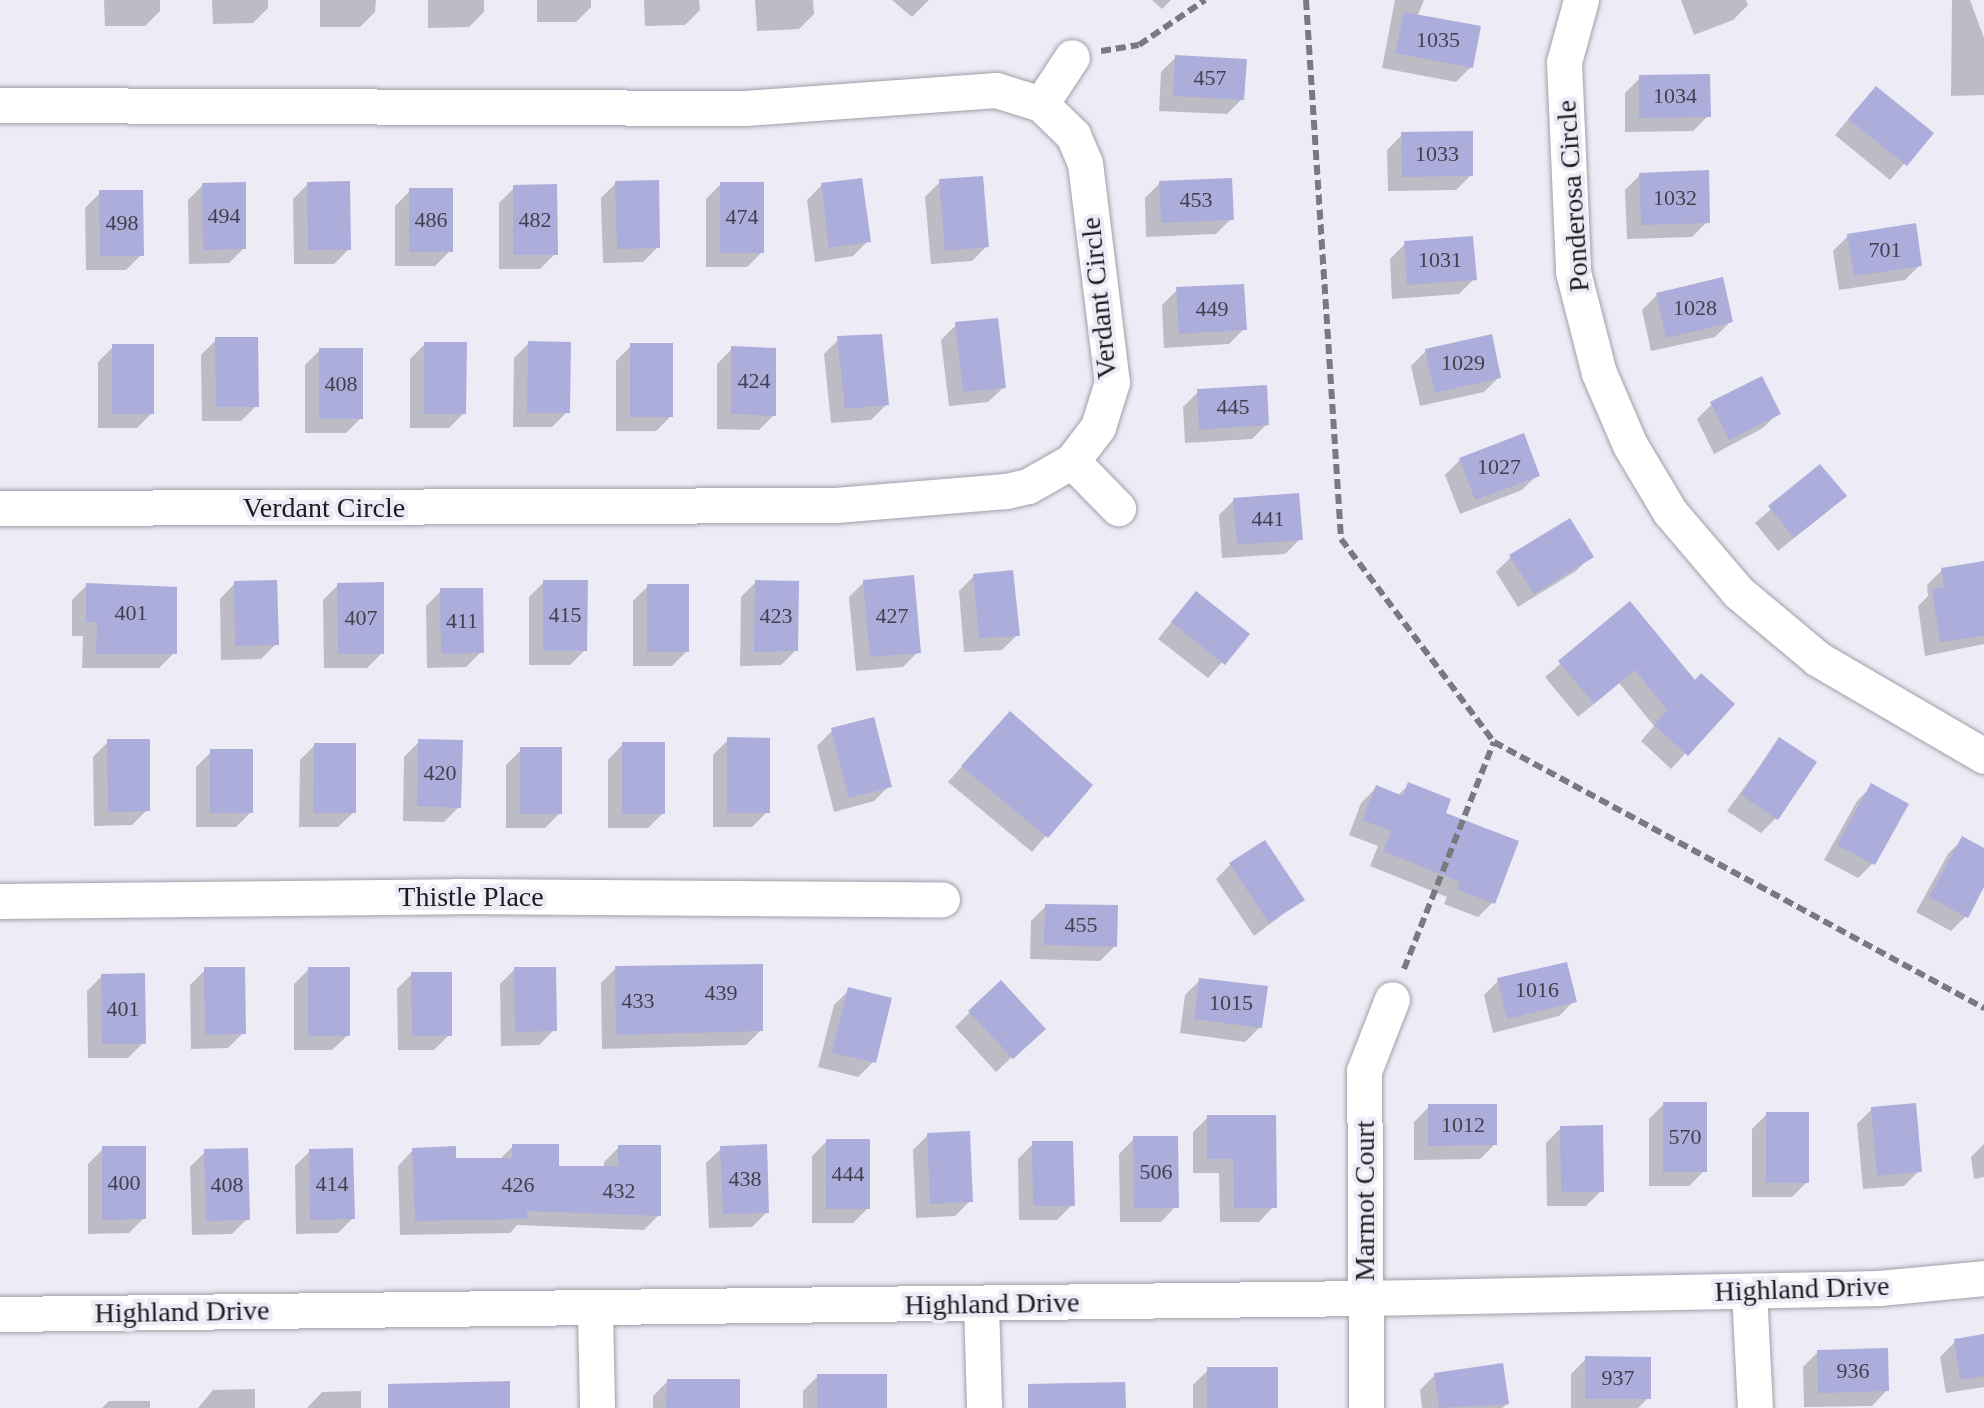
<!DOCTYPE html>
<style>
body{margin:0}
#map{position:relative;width:1984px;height:1408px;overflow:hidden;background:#edebf5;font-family:"Times New Roman",serif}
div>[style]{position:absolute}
.shadow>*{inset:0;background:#0003}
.building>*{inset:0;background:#adaddc}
.path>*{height:6px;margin-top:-3px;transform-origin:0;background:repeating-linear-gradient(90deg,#7b7980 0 10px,transparent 0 15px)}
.roads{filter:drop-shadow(0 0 2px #a19fa9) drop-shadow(0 0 2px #a19fa9)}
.minor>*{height:35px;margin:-17.5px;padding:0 17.5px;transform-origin:17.5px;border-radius:17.5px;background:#fff}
span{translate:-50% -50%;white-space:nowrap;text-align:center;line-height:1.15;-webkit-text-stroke:8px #edebf5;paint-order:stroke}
.number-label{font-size:22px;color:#40404e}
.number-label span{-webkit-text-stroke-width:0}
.street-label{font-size:28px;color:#1c1b1f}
</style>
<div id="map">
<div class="shadow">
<i style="clip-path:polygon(104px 0,160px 0,160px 11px,145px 26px,105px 26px)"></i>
<i style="clip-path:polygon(212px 0,268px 0,268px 8px,253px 23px,213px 24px)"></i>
<i style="clip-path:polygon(320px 0,376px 0,375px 12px,360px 27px,320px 27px)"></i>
<i style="clip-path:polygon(428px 0,484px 0,484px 12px,469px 27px,428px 28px)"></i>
<i style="clip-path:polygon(537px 0,591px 0,591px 7px,576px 22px,537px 22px)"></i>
<i style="clip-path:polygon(644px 0,699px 0,700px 10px,685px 25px,645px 26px)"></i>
<i style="clip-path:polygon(755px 0,813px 0,814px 14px,799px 29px,757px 31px)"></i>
<i style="clip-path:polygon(892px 0,929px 0,912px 17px)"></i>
<i style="clip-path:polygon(1152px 0,1171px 0,1162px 9px)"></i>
<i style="clip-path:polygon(1395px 0,1424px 0,1417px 17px,1471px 67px,1456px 82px,1382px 68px)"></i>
<i style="clip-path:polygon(1681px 0,1746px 0,1748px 5px,1733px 20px,1694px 35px)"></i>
<i style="clip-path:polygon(1952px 0,1970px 0,1984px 38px,1984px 95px,1951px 96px)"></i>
<i style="clip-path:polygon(1176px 57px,1242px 99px,1227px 114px,1159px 111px,1161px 72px)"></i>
<i style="clip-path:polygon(1640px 78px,1708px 116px,1693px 131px,1625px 132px,1625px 93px)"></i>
<i style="clip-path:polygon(1861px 104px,1930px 134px,1890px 180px,1835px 135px)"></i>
<i style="clip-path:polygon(1402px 135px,1471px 175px,1456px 190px,1388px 191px,1387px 150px)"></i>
<i style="clip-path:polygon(1640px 175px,1707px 222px,1692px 237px,1627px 239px,1625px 190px)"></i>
<i style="clip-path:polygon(940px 182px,987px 246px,972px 261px,931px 264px,925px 197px)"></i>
<i style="clip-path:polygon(616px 183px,658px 247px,643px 262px,603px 263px,601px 198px)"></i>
<i style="clip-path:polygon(1160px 183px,1231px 219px,1216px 234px,1146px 237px,1145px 198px)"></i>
<i style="clip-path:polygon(308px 184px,349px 249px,334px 264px,294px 264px,293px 199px)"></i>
<i style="clip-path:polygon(721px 184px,762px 252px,747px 267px,706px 267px,706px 199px)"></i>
<i style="clip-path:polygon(203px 185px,244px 248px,229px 263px,189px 264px,188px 200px)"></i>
<i style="clip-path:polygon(822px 185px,868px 241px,853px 256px,815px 262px,807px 200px)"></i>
<i style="clip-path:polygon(514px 188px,555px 254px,540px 269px,499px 269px,499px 203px)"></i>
<i style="clip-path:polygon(410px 191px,450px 251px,435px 266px,395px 266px,395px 206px)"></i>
<i style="clip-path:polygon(100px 193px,141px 255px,126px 270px,86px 270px,85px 208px)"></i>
<i style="clip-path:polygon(1848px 236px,1920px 265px,1905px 280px,1839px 290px,1833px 251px)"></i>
<i style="clip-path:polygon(1405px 244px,1474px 279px,1459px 294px,1392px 299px,1390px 259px)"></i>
<i style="clip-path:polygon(1177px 290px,1244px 329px,1229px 344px,1164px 348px,1162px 305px)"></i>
<i style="clip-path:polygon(1657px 295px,1730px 322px,1715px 337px,1651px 351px,1642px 310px)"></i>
<i style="clip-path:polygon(956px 325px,1004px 387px,988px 402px,949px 406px,941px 340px)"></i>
<i style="clip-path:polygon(839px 339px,886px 405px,871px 420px,831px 423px,824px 354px)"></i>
<i style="clip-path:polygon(216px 340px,256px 406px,241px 421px,202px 421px,201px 355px)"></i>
<i style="clip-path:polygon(529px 343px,567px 412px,552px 427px,513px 427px,514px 358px)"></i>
<i style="clip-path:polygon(425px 344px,464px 413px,449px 428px,410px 428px,410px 359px)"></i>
<i style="clip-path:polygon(631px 346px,671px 416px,656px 431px,616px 431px,616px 361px)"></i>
<i style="clip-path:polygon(113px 347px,152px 413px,137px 428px,98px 428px,98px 362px)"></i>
<i style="clip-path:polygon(732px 349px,774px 415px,759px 430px,717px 429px,717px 364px)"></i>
<i style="clip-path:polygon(320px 350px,361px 418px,346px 433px,305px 433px,305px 365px)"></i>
<i style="clip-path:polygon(1426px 351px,1499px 377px,1484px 392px,1420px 406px,1411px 366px)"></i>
<i style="clip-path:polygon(1198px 392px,1267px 424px,1252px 439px,1185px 443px,1183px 407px)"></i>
<i style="clip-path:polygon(1712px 404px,1778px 413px,1763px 428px,1714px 454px,1697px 419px)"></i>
<i style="clip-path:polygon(1460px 460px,1537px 475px,1522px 490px,1460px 514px,1445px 475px)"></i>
<i style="clip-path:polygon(1820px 467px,1829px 510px,1778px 551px,1755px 523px)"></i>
<i style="clip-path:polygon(1234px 500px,1300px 539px,1285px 554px,1222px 558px,1219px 515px)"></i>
<i style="clip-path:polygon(1591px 556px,1576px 571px,1518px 607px,1496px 572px,1511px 557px)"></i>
<i style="clip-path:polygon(1984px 564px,1984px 644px,1925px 656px,1918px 606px,1928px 596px,1927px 585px,1942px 570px)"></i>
<i style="clip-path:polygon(974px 576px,1017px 635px,1002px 650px,964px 652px,959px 591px)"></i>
<i style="clip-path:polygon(544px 582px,585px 650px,570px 665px,529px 665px,529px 597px)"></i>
<i style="clip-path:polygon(756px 582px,796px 650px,781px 665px,740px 666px,741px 597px)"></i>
<i style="clip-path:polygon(864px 582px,918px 652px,903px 667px,856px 671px,849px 597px)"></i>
<i style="clip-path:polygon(235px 583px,276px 644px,261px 659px,221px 660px,220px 599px)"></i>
<i style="clip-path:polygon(87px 585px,174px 653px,159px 668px,82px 668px,83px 636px,72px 636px,72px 600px)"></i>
<i style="clip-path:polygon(338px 585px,382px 653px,367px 668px,324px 668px,323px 600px)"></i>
<i style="clip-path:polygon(648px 586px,687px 651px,672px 666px,633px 666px,633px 601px)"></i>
<i style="clip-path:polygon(441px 591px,481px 652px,466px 667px,427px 668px,426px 606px)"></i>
<i style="clip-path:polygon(1629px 605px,1695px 683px,1731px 704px,1671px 769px,1641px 741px,1654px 726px,1619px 683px,1578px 717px,1545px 677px)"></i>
<i style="clip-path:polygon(1182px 609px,1246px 635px,1208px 678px,1158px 639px)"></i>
<i style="clip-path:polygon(995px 729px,1089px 785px,1032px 852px,948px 782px)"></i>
<i style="clip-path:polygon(832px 731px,889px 786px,874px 801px,834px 812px,817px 746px)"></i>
<i style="clip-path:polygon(728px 740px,767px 812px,752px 827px,713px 827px,713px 755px)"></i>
<i style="clip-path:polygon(1779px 740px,1776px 818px,1761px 833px,1727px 811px)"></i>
<i style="clip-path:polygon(108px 742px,147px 810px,132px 825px,94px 826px,93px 757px)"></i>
<i style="clip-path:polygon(419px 742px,459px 807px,444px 822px,403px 821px,404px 757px)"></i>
<i style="clip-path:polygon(623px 744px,663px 813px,648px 828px,608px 828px,608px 760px)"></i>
<i style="clip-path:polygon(315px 745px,354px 812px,338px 827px,299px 827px,300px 760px)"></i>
<i style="clip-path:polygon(521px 750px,560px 813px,545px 828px,506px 828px,506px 765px)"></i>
<i style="clip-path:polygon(211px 752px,251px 812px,236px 827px,196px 827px,196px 767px)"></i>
<i style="clip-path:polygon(1409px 785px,1443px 814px,1493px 902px,1478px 917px,1444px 904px,1447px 897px,1370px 866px,1378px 846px,1349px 835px,1361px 803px,1376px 788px,1397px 796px)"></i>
<i style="clip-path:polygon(1872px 786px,1873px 863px,1858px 878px,1824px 860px,1857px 801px)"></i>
<i style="clip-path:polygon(1963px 839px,1984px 851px,1984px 882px,1966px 916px,1951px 931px,1916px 912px,1948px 854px)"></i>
<i style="clip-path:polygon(1231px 864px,1302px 900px,1254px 936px,1216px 879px)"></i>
<i style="clip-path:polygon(1046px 906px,1115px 946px,1100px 961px,1030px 959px,1031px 921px)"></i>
<i style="clip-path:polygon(616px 968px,761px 1030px,746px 1045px,602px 1049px,601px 983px)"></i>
<i style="clip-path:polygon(309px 969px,348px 1035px,332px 1050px,294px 1050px,294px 984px)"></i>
<i style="clip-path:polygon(515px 969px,554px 1030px,539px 1045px,501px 1046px,500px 984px)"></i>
<i style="clip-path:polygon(205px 970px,243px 1033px,228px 1048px,191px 1049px,190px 985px)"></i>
<i style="clip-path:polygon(412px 974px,449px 1035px,434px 1050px,398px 1050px,397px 989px)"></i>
<i style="clip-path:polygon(102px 976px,143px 1043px,128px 1058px,88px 1058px,87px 991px)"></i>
<i style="clip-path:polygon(1200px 980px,1260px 1027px,1245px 1042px,1180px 1033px,1185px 995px)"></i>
<i style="clip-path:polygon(1499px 980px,1574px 1001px,1559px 1016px,1493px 1033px,1484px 995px)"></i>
<i style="clip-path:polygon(849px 990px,873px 1062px,858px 1077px,818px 1067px,834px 1005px)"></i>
<i style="clip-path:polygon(970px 1012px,1027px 1043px,996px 1072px,955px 1027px)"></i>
<i style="clip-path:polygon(1664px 1104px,1704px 1171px,1689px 1186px,1649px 1186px,1649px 1119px)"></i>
<i style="clip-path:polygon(1429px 1107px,1495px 1144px,1480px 1159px,1414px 1160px,1414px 1122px)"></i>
<i style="clip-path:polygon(1872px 1109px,1919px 1171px,1904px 1186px,1863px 1189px,1857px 1124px)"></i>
<i style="clip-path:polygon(1767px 1114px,1807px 1182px,1792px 1197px,1752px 1197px,1752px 1129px)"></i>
<i style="clip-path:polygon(1208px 1117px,1274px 1206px,1259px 1222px,1220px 1222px,1219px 1173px,1193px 1173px,1193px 1132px)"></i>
<i style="clip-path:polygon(1561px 1128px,1601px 1191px,1586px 1206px,1547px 1206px,1546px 1143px)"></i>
<i style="clip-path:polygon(928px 1135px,970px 1201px,955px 1216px,916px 1218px,913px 1150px)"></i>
<i style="clip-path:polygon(1134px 1139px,1176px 1206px,1161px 1222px,1120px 1222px,1119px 1154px)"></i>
<i style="clip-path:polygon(827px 1141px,868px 1208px,853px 1223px,812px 1223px,812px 1156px)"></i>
<i style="clip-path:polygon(1033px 1144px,1072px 1205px,1057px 1220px,1019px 1220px,1018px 1159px)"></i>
<i style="clip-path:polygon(1984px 1144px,1984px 1177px,1974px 1179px,1971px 1157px)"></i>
<i style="clip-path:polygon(513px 1146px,556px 1168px,604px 1168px,604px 1162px,619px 1147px,659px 1215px,644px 1230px,517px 1225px,510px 1233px,400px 1235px,398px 1166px,413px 1150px,454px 1161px,499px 1160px)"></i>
<i style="clip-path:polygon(722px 1148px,767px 1212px,752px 1227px,709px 1228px,706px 1163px)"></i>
<i style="clip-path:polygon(103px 1149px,144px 1218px,129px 1233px,88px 1234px,88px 1164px)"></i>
<i style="clip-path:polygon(310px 1151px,353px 1218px,338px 1233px,296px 1234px,295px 1166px)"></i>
<i style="clip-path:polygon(205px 1152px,247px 1219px,232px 1234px,192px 1235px,190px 1167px)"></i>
<i style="clip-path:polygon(1984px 1336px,1984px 1387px,1946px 1393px,1940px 1357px,1955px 1342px)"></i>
<i style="clip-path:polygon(1818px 1352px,1887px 1390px,1872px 1406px,1804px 1407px,1803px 1367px)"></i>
<i style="clip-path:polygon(1586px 1359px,1648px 1398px,1638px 1408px,1571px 1408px,1571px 1374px)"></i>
<i style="clip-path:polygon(1208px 1370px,1276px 1408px,1193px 1408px,1193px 1385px)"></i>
<i style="clip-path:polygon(1435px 1375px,1507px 1404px,1502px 1408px,1422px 1408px,1420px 1390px)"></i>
<i style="clip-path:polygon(818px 1376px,884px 1408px,803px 1408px,803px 1391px)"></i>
<i style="clip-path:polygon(668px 1381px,737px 1408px,653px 1408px,653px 1396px)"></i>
<i style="clip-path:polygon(255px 1389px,255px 1408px,198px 1408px,213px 1390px)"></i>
<i style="clip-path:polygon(361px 1391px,361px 1408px,307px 1408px,322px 1392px)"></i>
<i style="clip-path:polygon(109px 1401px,150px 1401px,150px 1408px,102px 1408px)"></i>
</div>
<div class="building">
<i style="clip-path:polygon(1404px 12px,1481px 26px,1473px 68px,1395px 53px)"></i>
<i style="clip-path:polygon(1175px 55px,1247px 59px,1244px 100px,1173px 96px)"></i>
<i style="clip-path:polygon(1710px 74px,1711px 117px,1639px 118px,1639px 75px)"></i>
<i style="clip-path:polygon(1876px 86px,1934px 133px,1907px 166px,1848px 119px)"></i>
<i style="clip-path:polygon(1473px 131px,1473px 176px,1402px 177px,1401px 132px)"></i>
<i style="clip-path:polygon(1709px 170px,1710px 223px,1641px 225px,1639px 173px)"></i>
<i style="clip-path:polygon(983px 176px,989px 247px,945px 251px,939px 179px)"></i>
<i style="clip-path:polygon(862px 178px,871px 242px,829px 248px,821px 183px)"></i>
<i style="clip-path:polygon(1232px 178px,1234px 220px,1161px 223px,1159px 181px)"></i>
<i style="clip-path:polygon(659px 180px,660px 248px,617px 249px,615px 181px)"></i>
<i style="clip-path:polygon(350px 181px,351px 250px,308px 250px,307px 182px)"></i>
<i style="clip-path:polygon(246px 182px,246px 249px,203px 250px,202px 183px)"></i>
<i style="clip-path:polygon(720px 182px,764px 182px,764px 253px,720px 253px)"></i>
<i style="clip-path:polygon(557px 184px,558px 255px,513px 255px,513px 185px)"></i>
<i style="clip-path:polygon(409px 188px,453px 188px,453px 252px,409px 252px)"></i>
<i style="clip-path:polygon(99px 190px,143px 190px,144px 256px,100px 256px)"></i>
<i style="clip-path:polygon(1916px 223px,1922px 266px,1854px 276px,1847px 234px)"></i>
<i style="clip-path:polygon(1473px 236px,1477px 280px,1407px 285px,1404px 241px)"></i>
<i style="clip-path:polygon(1723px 277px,1733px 322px,1666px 338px,1656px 293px)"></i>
<i style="clip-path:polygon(1244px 284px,1247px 330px,1179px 334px,1176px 287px)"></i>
<i style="clip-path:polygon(998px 318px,1006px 388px,963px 392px,955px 322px)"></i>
<i style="clip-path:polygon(882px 334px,889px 405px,845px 409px,837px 336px)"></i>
<i style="clip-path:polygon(1492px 334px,1501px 378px,1435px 393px,1425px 349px)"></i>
<i style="clip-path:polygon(215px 337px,258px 337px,259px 407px,216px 407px)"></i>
<i style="clip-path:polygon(528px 341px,571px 342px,570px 413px,527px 413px)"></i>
<i style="clip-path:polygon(424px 342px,467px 342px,466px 414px,424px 414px)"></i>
<i style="clip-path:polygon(630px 343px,673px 343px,673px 417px,630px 417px)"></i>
<i style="clip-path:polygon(112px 344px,154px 344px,154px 414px,112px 414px)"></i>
<i style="clip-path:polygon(731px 346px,776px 348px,776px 416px,731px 414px)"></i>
<i style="clip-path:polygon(319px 348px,363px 348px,363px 419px,319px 419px)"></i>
<i style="clip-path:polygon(1762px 376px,1781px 414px,1729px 440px,1710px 402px)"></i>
<i style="clip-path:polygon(1267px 385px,1269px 425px,1199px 430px,1197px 389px)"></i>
<i style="clip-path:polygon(1524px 433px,1540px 476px,1475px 500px,1459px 458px)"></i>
<i style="clip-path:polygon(1820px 464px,1847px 496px,1794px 538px,1768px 506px)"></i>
<i style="clip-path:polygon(1299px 493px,1303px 540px,1237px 545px,1233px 498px)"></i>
<i style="clip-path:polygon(1570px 518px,1594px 557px,1534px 594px,1509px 555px)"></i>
<i style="clip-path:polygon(1984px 561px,1984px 636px,1940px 642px,1932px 589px,1944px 587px,1941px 568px)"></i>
<i style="clip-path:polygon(1013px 570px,1020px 636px,979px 638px,973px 574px)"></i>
<i style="clip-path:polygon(914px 575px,921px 653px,870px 657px,863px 580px)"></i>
<i style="clip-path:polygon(277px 580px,279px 645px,235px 646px,234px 581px)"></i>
<i style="clip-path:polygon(543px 580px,588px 580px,587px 651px,543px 651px)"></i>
<i style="clip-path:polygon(755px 580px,799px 581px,798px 651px,754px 652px)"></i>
<i style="clip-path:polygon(384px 582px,384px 654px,338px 654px,337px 583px)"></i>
<i style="clip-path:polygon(86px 583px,177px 587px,177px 654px,96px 654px,97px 622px,86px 622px)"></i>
<i style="clip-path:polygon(647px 584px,689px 584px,689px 652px,647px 652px)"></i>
<i style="clip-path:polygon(440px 588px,483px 588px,484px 653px,441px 654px)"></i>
<i style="clip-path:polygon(1196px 591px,1250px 634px,1225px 665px,1171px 622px)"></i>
<i style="clip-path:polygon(1630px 601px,1695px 680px,1701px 673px,1735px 704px,1688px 756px,1654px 725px,1667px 710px,1635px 670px,1594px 704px,1558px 661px)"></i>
<i style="clip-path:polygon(1010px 711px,1093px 785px,1048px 838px,961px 766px)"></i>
<i style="clip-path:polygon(874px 717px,892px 787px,849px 798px,831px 728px)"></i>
<i style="clip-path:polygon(727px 737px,770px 738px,770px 813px,727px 813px)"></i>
<i style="clip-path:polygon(1779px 737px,1817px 762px,1778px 820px,1741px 795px)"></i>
<i style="clip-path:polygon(107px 739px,150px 739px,150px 811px,108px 812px)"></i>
<i style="clip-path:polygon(418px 739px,463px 740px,461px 808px,417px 806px)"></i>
<i style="clip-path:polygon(622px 742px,665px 742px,665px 814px,622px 814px)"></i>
<i style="clip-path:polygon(314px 743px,356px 743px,356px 813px,313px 813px)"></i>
<i style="clip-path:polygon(520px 747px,562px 747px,562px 814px,520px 814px)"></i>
<i style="clip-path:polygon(210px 749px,253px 749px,253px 813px,210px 813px)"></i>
<i style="clip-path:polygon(1408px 782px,1451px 799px,1446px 813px,1519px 841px,1495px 904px,1457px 889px,1460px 882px,1383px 851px,1391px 831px,1362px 820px,1376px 785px,1403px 796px)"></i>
<i style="clip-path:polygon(1871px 783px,1909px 804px,1875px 865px,1837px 845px)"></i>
<i style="clip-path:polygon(1962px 836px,1984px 848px,1984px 887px,1968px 918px,1929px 897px)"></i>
<i style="clip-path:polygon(1265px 840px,1305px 900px,1269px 923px,1229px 863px)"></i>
<i style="clip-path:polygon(1045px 904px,1118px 905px,1117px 947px,1044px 945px)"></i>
<i style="clip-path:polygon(1567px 962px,1577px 1002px,1507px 1019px,1497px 978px)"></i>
<i style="clip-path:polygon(763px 964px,763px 1031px,616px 1035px,615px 966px)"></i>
<i style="clip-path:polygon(204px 967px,245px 967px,246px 1034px,205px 1035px)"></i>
<i style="clip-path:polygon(308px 967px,350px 967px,350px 1036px,308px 1036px)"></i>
<i style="clip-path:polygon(514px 967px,556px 967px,557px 1031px,515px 1032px)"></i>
<i style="clip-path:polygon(411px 972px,452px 972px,452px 1036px,412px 1036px)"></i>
<i style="clip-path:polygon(145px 973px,146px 1044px,102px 1044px,101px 974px)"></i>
<i style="clip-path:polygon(1199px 978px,1268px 986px,1262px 1028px,1194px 1019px)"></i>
<i style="clip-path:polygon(1001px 980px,1046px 1029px,1013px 1059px,968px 1011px)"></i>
<i style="clip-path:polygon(848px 987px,892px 998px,876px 1063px,832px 1053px)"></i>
<i style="clip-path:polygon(1663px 1102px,1707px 1102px,1707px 1172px,1663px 1172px)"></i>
<i style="clip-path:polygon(1916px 1103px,1922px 1172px,1877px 1176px,1871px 1107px)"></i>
<i style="clip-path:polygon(1428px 1104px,1497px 1104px,1497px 1145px,1428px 1146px)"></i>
<i style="clip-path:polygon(1766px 1112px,1809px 1112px,1809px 1183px,1766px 1183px)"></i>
<i style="clip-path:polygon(1207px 1115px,1276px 1115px,1277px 1208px,1234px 1208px,1233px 1159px,1207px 1159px)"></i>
<i style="clip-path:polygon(1603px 1125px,1604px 1192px,1561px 1192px,1560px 1126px)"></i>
<i style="clip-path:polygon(970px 1131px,973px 1202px,930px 1204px,927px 1133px)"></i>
<i style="clip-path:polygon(1133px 1136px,1178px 1136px,1179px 1208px,1134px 1208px)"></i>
<i style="clip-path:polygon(826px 1139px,870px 1139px,870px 1209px,826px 1209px)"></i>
<i style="clip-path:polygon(1032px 1141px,1073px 1141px,1075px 1206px,1033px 1206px)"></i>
<i style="clip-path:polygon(512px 1144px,559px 1144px,559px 1166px,618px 1166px,618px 1145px,661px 1145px,661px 1216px,527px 1211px,527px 1219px,415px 1221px,412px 1148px,456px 1146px,456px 1158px,512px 1158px)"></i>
<i style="clip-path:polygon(767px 1144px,769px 1213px,723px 1214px,720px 1146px)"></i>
<i style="clip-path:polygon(102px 1146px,146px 1146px,146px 1219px,102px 1220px)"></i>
<i style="clip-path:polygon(248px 1148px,250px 1220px,206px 1221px,204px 1149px)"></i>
<i style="clip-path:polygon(353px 1148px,355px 1219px,310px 1220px,309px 1149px)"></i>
<i style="clip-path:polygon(1984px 1334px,1984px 1376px,1960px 1380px,1954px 1339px)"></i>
<i style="clip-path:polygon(1888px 1348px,1889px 1391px,1818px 1393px,1817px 1350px)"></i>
<i style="clip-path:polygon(1585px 1356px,1651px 1357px,1651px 1399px,1585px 1399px)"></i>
<i style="clip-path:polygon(1503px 1363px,1509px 1404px,1439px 1408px,1434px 1373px)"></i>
<i style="clip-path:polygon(1207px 1367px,1278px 1367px,1278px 1408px,1207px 1408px)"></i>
<i style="clip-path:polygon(817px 1374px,887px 1374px,887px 1408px,817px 1408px)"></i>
<i style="clip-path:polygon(667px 1379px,740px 1379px,740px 1408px,666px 1408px)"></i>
<i style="clip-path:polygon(510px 1381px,510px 1408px,388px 1408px,388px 1384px)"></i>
<i style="clip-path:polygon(1125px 1382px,1126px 1408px,1028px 1408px,1028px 1384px)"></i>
</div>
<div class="path">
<i style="left:1306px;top:0;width:540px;rotate:86.28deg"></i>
<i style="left:1341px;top:539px;width:254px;rotate:53deg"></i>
<i style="left:1494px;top:742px;width:558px;rotate:28.5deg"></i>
<i style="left:1101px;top:51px;width:38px;rotate:-9deg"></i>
<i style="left:1139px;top:45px;width:80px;rotate:-34.3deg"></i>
<i style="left:1404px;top:969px;width:244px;rotate:-68.4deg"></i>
</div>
<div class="roads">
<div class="minor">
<i style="left:1581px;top:0;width:64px;rotate:105.3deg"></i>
<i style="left:1564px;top:62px;width:210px;rotate:87.5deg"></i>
<i style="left:1573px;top:272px;width:104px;rotate:75.6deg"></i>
<i style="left:1599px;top:373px;width:78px;rotate:66.7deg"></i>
<i style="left:1630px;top:445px;width:78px;rotate:59.2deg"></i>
<i style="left:1670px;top:512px;width:105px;rotate:49.6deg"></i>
<i style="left:1738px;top:592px;width:104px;rotate:39.9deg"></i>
<i style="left:1818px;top:659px;width:192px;rotate:30.3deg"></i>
<i style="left:1041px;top:104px;width:56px;rotate:-56.6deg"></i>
<i style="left:0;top:105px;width:745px;rotate:0.23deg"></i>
<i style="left:745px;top:108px;width:252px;rotate:-4.1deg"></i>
<i style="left:996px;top:90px;width:47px;rotate:17.3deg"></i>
<i style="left:1041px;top:104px;width:45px;rotate:44.1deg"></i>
<i style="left:1073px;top:135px;width:30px;rotate:67deg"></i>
<i style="left:1085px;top:163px;width:221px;rotate:83deg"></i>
<i style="left:1112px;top:382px;width:47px;rotate:107.3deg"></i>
<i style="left:1098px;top:427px;width:43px;rotate:127.4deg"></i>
<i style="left:1072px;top:461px;width:51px;rotate:150.4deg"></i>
<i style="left:1028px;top:486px;width:23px;rotate:167deg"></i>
<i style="left:1006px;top:491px;width:171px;rotate:175.3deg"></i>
<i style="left:836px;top:505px;width:836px;rotate:179.79deg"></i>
<i style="left:1072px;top:461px;width:66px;rotate:45.6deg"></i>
<i style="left:0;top:901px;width:456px;rotate:-0.6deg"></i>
<i style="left:456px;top:896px;width:486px;rotate:0.4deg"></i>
<i style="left:1749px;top:1291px;width:117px;rotate:87.1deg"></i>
<i style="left:981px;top:1304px;width:104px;rotate:88.3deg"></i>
<i style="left:595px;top:1310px;width:98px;rotate:88.8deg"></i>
<i style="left:0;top:1314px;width:1365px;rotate:-0.67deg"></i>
<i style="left:1365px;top:1298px;width:514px;rotate:-1.11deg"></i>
<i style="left:1879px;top:1288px;width:105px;rotate:-5.4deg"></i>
<i style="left:1366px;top:1408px;width:337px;rotate:-90.3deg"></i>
<i style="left:1364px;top:1071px;width:77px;rotate:-68.7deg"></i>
</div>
</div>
<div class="number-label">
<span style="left:1438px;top:40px">1035</span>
<span style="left:1210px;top:78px">457</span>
<span style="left:1675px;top:96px">1034</span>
<span style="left:1437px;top:154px">1033</span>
<span style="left:1675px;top:198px">1032</span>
<span style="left:1196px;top:200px">453</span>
<span style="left:224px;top:216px">494</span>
<span style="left:742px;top:217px">474</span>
<span style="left:431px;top:220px">486</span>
<span style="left:535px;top:220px">482</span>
<span style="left:122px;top:223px">498</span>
<span style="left:1885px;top:250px">701</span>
<span style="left:1440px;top:260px">1031</span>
<span style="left:1695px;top:308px">1028</span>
<span style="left:1212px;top:309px">449</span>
<span style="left:1463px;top:363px">1029</span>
<span style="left:754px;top:381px">424</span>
<span style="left:341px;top:384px">408</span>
<span style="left:1233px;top:407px">445</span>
<span style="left:1499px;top:467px">1027</span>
<span style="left:1268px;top:519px">441</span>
<span style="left:131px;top:613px">401</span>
<span style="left:565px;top:615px">415</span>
<span style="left:776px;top:616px">423</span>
<span style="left:892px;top:616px">427</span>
<span style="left:361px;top:618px">407</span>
<span style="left:462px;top:621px">411</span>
<span style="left:440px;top:773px">420</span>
<span style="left:1081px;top:925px">455</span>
<span style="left:1537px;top:990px">1016</span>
<span style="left:721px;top:993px">439</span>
<span style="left:638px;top:1001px">433</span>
<span style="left:1231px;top:1003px">1015</span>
<span style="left:123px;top:1009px">401</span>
<span style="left:1463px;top:1125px">1012</span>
<span style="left:1685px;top:1137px">570</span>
<span style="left:1156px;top:1172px">506</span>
<span style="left:848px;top:1174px">444</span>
<span style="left:745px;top:1179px">438</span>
<span style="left:124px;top:1183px">400</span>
<span style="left:332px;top:1184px">414</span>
<span style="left:227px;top:1185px">408</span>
<span style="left:518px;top:1185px">426</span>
<span style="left:619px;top:1191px">432</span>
<span style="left:1853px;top:1371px">936</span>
<span style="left:1618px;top:1378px">937</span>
</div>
<div class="street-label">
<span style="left:1573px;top:196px;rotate:-94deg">Ponderosa Circle</span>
<span style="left:1099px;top:298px;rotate:-96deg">Verdant Circle</span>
<span style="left:324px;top:508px">Verdant Circle</span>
<span style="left:471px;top:897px">Thistle Place</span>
<span style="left:1365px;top:1201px;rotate:-90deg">Marmot Court</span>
<span style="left:1802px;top:1289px;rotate:-2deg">Highland Drive</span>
<span style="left:992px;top:1304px;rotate:-1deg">Highland Drive</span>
<span style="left:182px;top:1312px;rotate:-1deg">Highland Drive</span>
</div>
</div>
